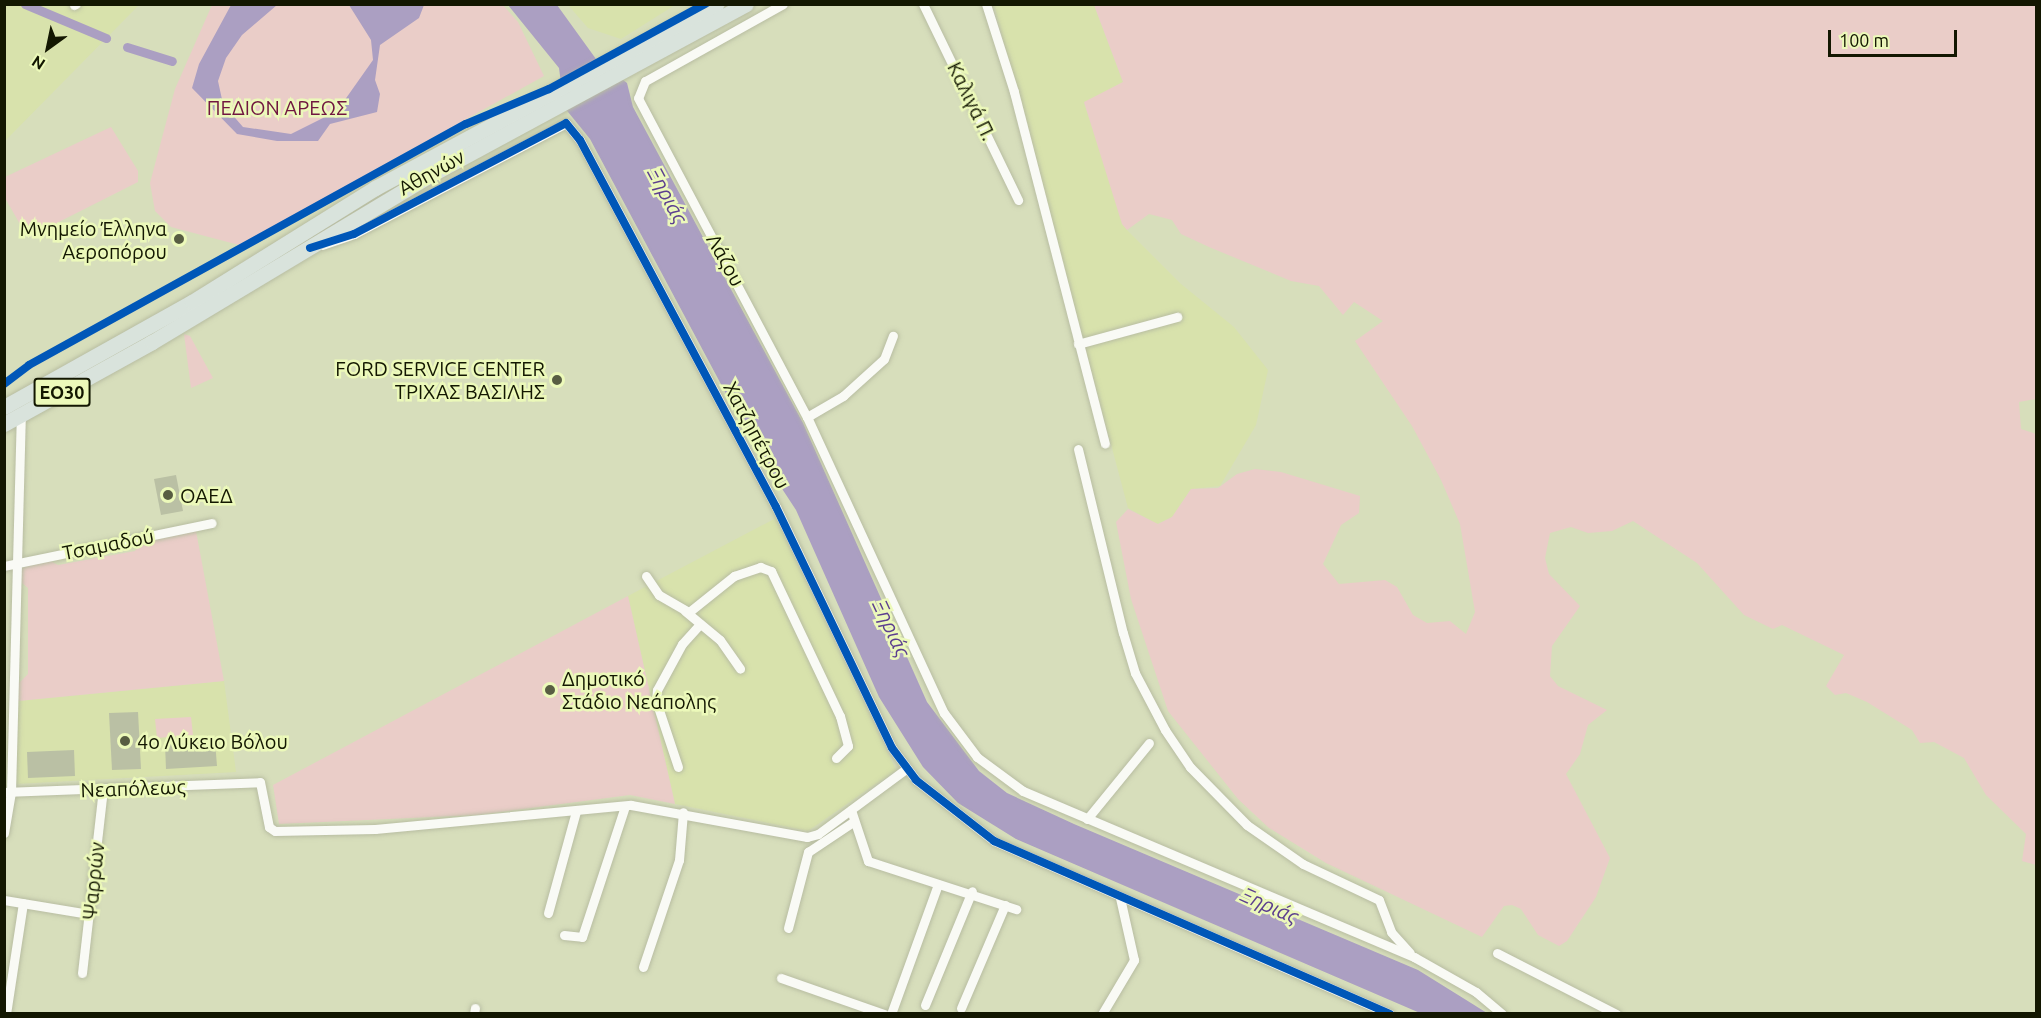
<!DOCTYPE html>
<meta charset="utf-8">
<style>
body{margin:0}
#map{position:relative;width:2041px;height:1018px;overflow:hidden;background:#d7debb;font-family:Ubuntu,sans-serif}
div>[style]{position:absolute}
.built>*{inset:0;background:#d8e2ac}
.green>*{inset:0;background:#eacdc8}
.water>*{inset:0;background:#ab9fc2}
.canal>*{height:9px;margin:-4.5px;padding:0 4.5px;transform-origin:4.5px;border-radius:4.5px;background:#ab9fc2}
.building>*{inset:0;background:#bac0a4}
.roads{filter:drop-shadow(0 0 2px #b8bda2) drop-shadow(0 0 2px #b8bda2)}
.street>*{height:9px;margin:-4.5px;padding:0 4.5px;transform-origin:4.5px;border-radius:4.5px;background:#f9faf5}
.primary>*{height:15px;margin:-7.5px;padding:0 7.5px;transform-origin:7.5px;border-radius:7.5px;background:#d9e3dc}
.cycleway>*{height:8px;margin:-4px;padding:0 4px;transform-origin:4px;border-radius:4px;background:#0057b8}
.dots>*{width:16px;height:16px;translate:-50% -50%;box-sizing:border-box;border:3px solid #ecf9ba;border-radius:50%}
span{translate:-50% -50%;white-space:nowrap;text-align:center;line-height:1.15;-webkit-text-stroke:5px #ecf9ba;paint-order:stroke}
.shield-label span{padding:2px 4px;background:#ecf9ba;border:2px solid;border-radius:4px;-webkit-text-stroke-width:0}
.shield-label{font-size:18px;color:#131701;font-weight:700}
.street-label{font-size:20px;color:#131701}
.park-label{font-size:20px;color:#701640}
.poi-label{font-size:20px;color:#131701}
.right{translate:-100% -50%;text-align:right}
.left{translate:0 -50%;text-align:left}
.water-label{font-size:21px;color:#5c3f8f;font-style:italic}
.frame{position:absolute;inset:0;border:6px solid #131701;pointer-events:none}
.north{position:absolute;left:18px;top:18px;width:60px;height:60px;-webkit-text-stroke:4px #ecf9ba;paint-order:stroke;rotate:213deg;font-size:16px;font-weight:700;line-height:24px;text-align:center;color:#131701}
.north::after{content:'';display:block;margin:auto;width:21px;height:27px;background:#131701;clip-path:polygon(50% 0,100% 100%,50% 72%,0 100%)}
.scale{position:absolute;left:1828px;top:30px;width:129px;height:27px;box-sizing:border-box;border:3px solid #131701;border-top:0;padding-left:8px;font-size:18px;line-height:21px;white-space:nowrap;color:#131701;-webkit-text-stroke:4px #ecf9ba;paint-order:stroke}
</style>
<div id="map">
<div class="built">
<i style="clip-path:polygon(5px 5px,139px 5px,5px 141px)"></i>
<i style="clip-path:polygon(568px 5px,675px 5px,621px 39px,588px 28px)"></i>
<i style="clip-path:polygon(994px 5px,1094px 5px,1123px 82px,1084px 103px,1127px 230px,1181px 284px,1234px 327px,1268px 370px,1256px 425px,1220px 486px,1191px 489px,1172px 517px,1157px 524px,1128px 508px)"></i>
<i style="clip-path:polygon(776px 518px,896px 770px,808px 831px,675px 804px,628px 596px)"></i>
<i style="clip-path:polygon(224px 681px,236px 772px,16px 784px,18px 701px)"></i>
</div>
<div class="green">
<i style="clip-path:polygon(212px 5px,503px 5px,518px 22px,544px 76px,239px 245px,171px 227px,155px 211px,150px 183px,175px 89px)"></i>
<i style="clip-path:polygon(1172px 5px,2036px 5px,2036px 399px,2019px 402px,2021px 429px,2036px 434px,2036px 865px,2022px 861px,2026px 834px,1986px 795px,1964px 758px,1934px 742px,1920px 743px,1912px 730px,1867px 702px,1846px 693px,1835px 695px,1826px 686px,1844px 655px,1782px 625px,1773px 629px,1744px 615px,1697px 563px,1633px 521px,1612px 531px,1588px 533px,1571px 527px,1550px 533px,1545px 558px,1549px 574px,1580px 606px,1552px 646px,1550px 676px,1558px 686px,1607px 710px,1588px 725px,1580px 754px,1566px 774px,1610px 858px,1596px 897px,1567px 941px,1559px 946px,1538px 935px,1521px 909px,1512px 905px,1504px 906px,1482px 937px,1326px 863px,1269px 828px,1238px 799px,1168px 711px,1131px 599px,1116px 522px,1128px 509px,1158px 524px,1172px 517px,1191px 489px,1218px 488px,1237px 474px,1255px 469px,1281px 472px,1360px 496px,1359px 513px,1341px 525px,1323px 564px,1339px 584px,1385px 580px,1397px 587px,1413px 615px,1427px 623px,1450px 621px,1466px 634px,1475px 612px,1460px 524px,1441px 480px,1412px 426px,1355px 341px,1383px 321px,1354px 302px,1343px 315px,1319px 286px,1291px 281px,1209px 247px,1181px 234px,1172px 220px,1149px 214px,1127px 230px,1122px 224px,1084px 102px,1123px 82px,1094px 5px)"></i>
<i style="clip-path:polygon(111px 127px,138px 171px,138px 182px,31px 236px,24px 231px,5px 198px,5px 177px)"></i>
<i style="clip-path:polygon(184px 334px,190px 336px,213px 378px,191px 388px)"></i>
<i style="clip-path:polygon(196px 531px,224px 681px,18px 701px,19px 683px,28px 674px,28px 588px,22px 583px,22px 563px,47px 559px,58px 565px,135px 551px,141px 541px)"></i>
<i style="clip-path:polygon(628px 596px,675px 804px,630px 795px,477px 815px,279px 824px,273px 785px)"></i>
<i style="clip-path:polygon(191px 717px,193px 735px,157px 738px,155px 719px)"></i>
</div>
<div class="water">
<i style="clip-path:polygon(231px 5px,277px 5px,242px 35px,226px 58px,218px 81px,223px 104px,243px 127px,291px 134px,337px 111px,373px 60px,371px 40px,349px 5px,424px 5px,419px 18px,380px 45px,375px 80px,380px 94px,377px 112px,330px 124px,318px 141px,277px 141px,237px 134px,192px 88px,199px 64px)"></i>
<i style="clip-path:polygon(508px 5px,557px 5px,596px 59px,627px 83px,633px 107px,803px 423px,927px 702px,979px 771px,1007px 793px,1074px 824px,1418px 970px,1487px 1013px,1420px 1013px,1016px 839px,958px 803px,923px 767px,879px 697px,796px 510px,754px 446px,590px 139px,564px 107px,559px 68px)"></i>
</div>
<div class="canal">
<i style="left:25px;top:4px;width:88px;rotate:22.8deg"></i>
<i style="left:127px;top:47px;width:47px;rotate:17.3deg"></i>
</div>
<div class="building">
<i style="clip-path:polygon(176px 475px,183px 511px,161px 515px,154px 479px)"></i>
<i style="clip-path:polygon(138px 712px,141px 769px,112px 770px,109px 713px)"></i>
<i style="clip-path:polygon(215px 741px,217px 766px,166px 769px,165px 744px)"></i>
<i style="clip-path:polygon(74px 750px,75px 776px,28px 778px,27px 752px)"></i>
</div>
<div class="roads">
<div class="street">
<i style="left:783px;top:4px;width:158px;rotate:150.8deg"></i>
<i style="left:645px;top:81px;width:18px;rotate:112deg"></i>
<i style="left:638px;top:98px;width:361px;rotate:62.1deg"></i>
<i style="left:807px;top:417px;width:326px;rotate:65.2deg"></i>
<i style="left:944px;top:713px;width:55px;rotate:53.1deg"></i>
<i style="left:977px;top:757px;width:57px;rotate:36.5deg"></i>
<i style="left:1023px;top:791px;width:425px;rotate:23deg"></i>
<i style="left:1414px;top:957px;width:71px;rotate:29.4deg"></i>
<i style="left:1476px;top:992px;width:34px;rotate:40deg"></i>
<i style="left:923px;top:4px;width:218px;rotate:64.1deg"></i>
<i style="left:986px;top:4px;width:92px;rotate:72.3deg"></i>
<i style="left:1014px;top:92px;width:363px;rotate:75.5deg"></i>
<i style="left:74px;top:5px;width:2px;rotate:-27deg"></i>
<i style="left:322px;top:245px;width:34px;rotate:-19deg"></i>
<i style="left:354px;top:234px;width:239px;rotate:-27.6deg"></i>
<i style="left:566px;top:123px;width:22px;rotate:51deg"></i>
<i style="left:580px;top:140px;width:416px;rotate:61.9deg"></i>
<i style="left:776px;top:507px;width:267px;rotate:64.3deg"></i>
<i style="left:892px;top:748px;width:40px;rotate:53deg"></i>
<i style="left:916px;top:780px;width:99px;rotate:38deg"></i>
<i style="left:994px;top:841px;width:432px;rotate:23.6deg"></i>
<i style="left:1078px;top:344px;width:103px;rotate:-15.3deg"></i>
<i style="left:807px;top:417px;width:42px;rotate:-30.3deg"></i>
<i style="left:843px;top:396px;width:55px;rotate:-42.1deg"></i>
<i style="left:884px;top:359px;width:25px;rotate:-69deg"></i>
<i style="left:1078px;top:449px;width:189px;rotate:76.3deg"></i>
<i style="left:1123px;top:633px;width:42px;rotate:73.3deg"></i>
<i style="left:1135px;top:673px;width:64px;rotate:62.2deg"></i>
<i style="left:1165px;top:730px;width:45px;rotate:56deg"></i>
<i style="left:1190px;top:767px;width:81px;rotate:45.5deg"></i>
<i style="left:1247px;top:825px;width:68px;rotate:34.9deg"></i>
<i style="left:1303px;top:864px;width:84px;rotate:25.3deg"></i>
<i style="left:1379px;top:900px;width:34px;rotate:69deg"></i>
<i style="left:1391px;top:932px;width:28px;rotate:48deg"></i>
<i style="left:4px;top:566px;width:212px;rotate:-11.7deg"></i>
<i style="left:646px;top:576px;width:23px;rotate:56deg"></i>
<i style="left:659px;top:595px;width:34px;rotate:30deg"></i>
<i style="left:689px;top:612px;width:58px;rotate:-38.7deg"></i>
<i style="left:734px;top:576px;width:28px;rotate:-19deg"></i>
<i style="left:760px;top:567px;width:12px;rotate:20deg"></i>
<i style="left:771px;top:571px;width:161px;rotate:64.6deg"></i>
<i style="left:840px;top:716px;width:31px;rotate:75deg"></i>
<i style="left:848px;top:746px;width:17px;rotate:135deg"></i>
<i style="left:685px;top:611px;width:45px;rotate:39.6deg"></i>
<i style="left:720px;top:640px;width:35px;rotate:55deg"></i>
<i style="left:678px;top:767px;width:70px;rotate:-108.4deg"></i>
<i style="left:656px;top:701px;width:11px;rotate:-85deg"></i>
<i style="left:657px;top:690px;width:52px;rotate:-61.5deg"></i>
<i style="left:682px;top:644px;width:27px;rotate:-48deg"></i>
<i style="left:4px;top:792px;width:256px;rotate:-2.2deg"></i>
<i style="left:260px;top:782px;width:46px;rotate:78.7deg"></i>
<i style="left:269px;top:827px;width:7px;rotate:34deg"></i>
<i style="left:275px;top:831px;width:100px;rotate:-1.1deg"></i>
<i style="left:375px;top:829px;width:257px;rotate:-5.4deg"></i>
<i style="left:631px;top:805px;width:179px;rotate:10.3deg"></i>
<i style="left:807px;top:837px;width:11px;rotate:-15deg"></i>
<i style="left:818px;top:834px;width:109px;rotate:-36.5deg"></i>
<i style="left:851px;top:810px;width:54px;rotate:71.6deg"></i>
<i style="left:868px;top:861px;width:156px;rotate:18deg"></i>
<i style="left:1087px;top:819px;width:98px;rotate:-50.8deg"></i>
<i style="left:4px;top:833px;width:42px;rotate:-80.3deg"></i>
<i style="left:11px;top:792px;width:377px;rotate:-88.5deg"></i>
<i style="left:4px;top:900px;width:86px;rotate:9.4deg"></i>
<i style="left:548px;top:913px;width:106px;rotate:-74.6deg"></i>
<i style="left:788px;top:928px;width:79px;rotate:-75.3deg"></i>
<i style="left:808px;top:852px;width:54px;rotate:-33.7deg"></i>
<i style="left:564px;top:935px;width:18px;rotate:6deg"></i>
<i style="left:582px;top:937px;width:138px;rotate:-71.8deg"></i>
<i style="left:1497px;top:953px;width:134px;rotate:27.1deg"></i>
<i style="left:643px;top:967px;width:113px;rotate:-71.4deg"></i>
<i style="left:679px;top:860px;width:48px;rotate:-85.2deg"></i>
<i style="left:82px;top:973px;width:184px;rotate:-83.5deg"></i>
<i style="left:781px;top:978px;width:109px;rotate:19.3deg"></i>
<i style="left:925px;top:1005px;width:123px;rotate:-67.6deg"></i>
<i style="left:961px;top:1008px;width:112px;rotate:-66.9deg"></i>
<i style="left:6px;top:1014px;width:112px;rotate:-81.3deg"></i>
<i style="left:474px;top:1014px;width:6px;rotate:-81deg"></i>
<i style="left:891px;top:1014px;width:138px;rotate:-70.1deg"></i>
<i style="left:1102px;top:1014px;width:63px;rotate:-59.3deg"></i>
<i style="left:1134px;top:960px;width:64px;rotate:-102.7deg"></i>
</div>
<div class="primary">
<i style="left:4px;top:407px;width:215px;rotate:-29.2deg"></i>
<i style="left:192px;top:302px;width:216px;rotate:-31.9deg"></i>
<i style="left:375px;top:188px;width:388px;rotate:-28.3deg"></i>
<i style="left:4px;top:424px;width:169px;rotate:-29deg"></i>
<i style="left:152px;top:342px;width:324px;rotate:-31deg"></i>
<i style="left:430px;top:175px;width:359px;rotate:-28.4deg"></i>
</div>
</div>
<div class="cycleway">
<i style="left:310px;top:248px;width:46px;rotate:-17.7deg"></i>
<i style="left:354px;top:234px;width:239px;rotate:-27.6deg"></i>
<i style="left:566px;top:123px;width:22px;rotate:51deg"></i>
<i style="left:580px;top:140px;width:416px;rotate:61.9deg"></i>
<i style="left:776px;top:507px;width:267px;rotate:64.3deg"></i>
<i style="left:892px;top:748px;width:40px;rotate:53deg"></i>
<i style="left:916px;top:780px;width:99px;rotate:38deg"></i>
<i style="left:994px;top:841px;width:432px;rotate:23.6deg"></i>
<i style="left:4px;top:384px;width:31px;rotate:-37deg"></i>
<i style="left:29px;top:365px;width:499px;rotate:-28.9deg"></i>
<i style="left:466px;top:124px;width:90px;rotate:-22.9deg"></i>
<i style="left:549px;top:89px;width:178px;rotate:-28.6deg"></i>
</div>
<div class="dots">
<i style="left:179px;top:239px;background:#585d42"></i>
<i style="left:557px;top:380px;background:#585d42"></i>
<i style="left:168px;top:495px;background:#585d42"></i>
<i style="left:550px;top:690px;background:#585d42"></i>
<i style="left:125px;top:741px;background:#585d42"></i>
</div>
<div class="shield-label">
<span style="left:62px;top:392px">ΕΟ30</span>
</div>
<div class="street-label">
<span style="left:972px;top:101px;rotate:64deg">Καλιγά Π.</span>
<span style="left:431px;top:172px;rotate:-29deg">Αθηνών</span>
<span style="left:726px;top:260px;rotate:61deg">Λάζου</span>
<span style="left:757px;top:435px;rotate:62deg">Χατζηπέτρου</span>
<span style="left:108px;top:544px;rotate:-11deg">Τσαμαδού</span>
<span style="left:133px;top:788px;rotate:-2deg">Νεαπόλεως</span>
<span style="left:93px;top:881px;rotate:-84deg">Ψαρρών</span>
</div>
<div class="park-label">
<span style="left:277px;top:107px">ΠΕΔΙΟΝ ΑΡΕΩΣ</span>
</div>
<div class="poi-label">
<span class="right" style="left:167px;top:240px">Μνημείο Έλληνα<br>Αεροπόρου</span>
<span class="right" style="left:545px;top:380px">FORD SERVICE CENTER<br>ΤΡΙΧΑΣ ΒΑΣΙΛΗΣ</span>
<span class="left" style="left:180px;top:495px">ΟΑΕΔ</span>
<span class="left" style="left:562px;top:690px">Δημοτικό<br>Στάδιο Νεάπολης</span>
<span class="left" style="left:137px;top:741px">4ο Λύκειο Βόλου</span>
</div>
<div class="water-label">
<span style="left:668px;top:195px;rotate:62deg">Ξηριάς</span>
<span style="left:892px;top:628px;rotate:65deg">Ξηριάς</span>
<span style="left:1270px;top:905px;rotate:24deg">Ξηριάς</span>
</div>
<div class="frame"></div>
<div class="north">N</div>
<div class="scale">100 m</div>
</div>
